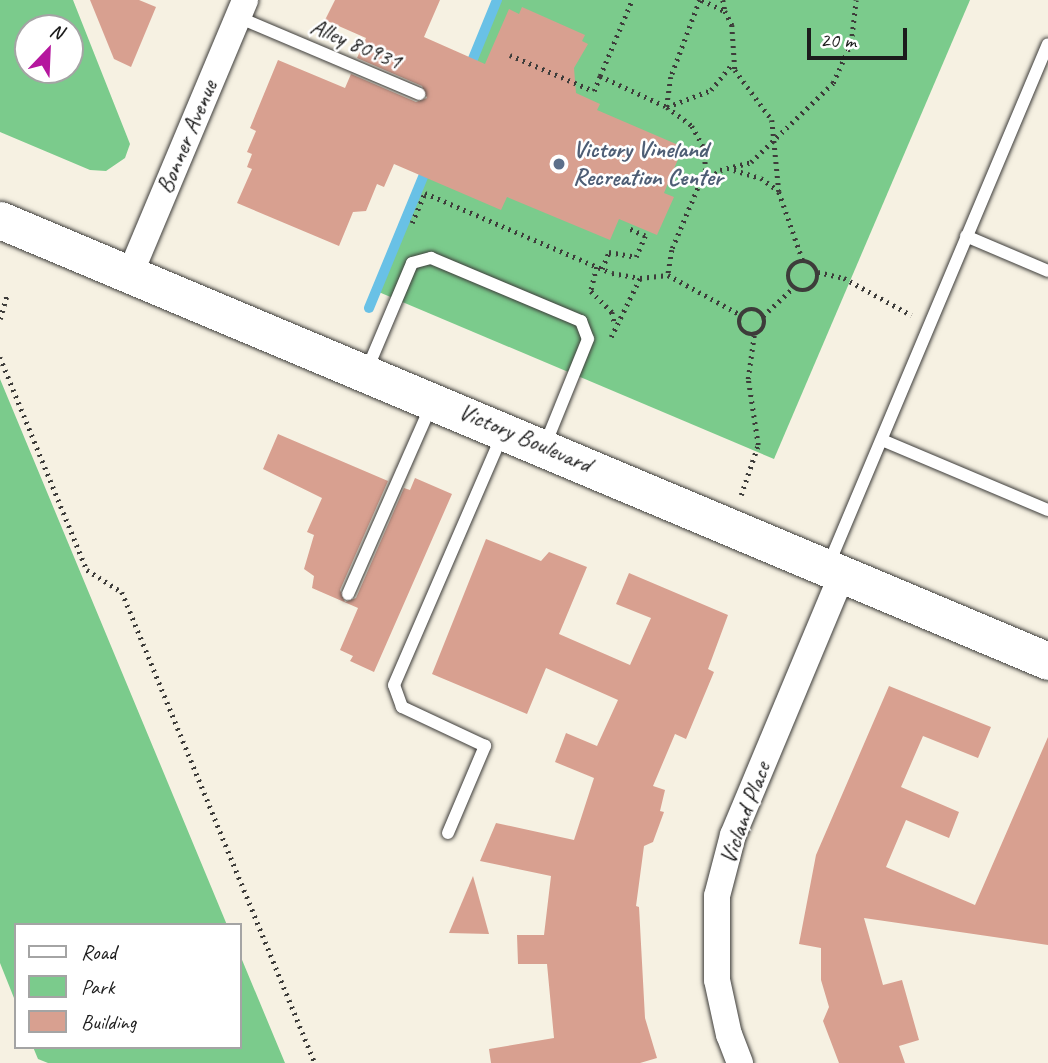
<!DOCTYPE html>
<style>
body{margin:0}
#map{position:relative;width:1048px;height:1063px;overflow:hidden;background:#f6f1e2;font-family:Caveat,sans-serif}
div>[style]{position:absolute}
.green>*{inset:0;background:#7bcb8c}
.stream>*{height:10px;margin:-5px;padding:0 5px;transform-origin:5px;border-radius:5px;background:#69c1e6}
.building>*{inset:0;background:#d8a090}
.path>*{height:4.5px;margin-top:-2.25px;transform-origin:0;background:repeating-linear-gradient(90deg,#3d3c3a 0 2px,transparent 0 7px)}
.path>.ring{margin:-2.25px;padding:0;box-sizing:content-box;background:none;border:4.5px solid #3d3c3a;border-radius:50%}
.roads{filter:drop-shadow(0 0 2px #3d3c3a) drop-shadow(0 0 2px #3d3c3a)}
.service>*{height:12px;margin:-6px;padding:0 6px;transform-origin:6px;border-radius:6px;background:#fff}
.minor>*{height:26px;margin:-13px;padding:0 13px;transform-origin:13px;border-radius:13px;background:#fff}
.secondary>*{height:37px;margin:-18.5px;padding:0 18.5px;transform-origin:18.5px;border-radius:18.5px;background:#fff}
.dots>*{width:19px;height:19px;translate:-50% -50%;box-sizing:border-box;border:4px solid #fff;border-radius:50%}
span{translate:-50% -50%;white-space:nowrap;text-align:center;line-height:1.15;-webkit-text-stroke:5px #fff;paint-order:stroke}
.street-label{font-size:24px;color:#1c1c1c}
.service-label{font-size:24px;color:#4e5e75;font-weight:700}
.left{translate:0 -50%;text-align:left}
.legend{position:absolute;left:14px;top:923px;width:228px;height:126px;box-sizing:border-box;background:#fff;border:2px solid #a4a4a4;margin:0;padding:9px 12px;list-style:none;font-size:21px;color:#1c1c1c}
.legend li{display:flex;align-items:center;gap:14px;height:35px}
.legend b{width:35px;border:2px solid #a4a4a4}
.north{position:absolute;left:14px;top:14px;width:70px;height:70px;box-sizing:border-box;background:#fff;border:2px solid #a4a4a4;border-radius:50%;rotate:23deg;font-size:19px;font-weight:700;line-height:28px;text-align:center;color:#1c1c1c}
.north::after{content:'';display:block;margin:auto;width:24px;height:32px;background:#b5179e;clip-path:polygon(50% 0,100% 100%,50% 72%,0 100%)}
.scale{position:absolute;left:807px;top:28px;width:100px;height:32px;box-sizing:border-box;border:4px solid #1c1c1c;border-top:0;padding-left:9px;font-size:21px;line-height:24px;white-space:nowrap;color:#1c1c1c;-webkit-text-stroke:5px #fff;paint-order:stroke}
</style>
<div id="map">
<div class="green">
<i style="clip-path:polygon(evenodd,0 0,73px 0,130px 144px,125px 158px,106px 171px,90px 170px,0 132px,0 0,70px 28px,70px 70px,28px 70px,28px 28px,70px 28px)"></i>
<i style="clip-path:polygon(496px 0,970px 0,774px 459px,374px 290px)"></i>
<i style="clip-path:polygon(0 379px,227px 925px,16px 925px,16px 1003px,0 963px)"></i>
<i style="clip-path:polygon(240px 955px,285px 1063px,48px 1063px,38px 1059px,33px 1047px,240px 1047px)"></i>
</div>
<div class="stream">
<i style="left:468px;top:71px;width:77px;rotate:-67.8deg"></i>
<i style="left:369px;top:308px;width:155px;rotate:-67.6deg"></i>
</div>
<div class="building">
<i style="clip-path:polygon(90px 0,139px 0,156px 7px,131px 67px,114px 59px)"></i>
<i style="clip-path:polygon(335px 0,440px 0,424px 37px,485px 64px,509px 9px,519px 14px,522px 7px,585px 35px,582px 41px,588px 44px,574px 68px,576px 93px,600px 104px,597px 110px,683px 147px,664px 193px,674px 197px,657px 235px,619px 219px,610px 240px,507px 197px,501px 210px,394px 164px,384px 187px,377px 184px,366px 211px,353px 212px,339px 246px,237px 203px,252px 169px,247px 167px,252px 154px,247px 152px,256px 131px,250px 128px,278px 60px,345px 88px,351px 74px,416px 102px,427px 98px,422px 86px,357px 58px,366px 38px,325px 20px)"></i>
<i style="clip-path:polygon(278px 434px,388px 481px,340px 590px,345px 602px,356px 598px,404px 488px,410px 490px,415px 478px,452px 494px,374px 672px,350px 661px,353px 656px,340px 650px,358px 608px,312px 588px,314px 576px,304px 569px,314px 535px,307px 532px,322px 498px,263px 469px)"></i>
<i style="clip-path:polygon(486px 539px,541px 561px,549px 552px,587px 567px,559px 634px,630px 665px,651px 618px,616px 604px,629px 573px,728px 615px,708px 669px,714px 672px,686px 739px,675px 734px,653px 786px,665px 790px,660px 811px,664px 812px,653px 842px,644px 846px,636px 906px,639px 907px,645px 1018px,657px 1058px,640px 1063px,491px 1063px,489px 1049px,554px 1038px,547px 964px,518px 964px,517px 935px,544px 935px,551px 876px,480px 861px,496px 823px,574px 840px,594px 778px,555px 762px,566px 733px,597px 746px,618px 700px,546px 668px,527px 714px,432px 674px)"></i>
<i style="clip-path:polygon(889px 686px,991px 727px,978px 758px,923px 736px,901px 787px,959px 812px,949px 838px,906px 820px,886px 867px,975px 905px,1048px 737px,1048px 945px,864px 918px,883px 985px,902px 980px,919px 1040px,899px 1046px,905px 1063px,839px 1063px,823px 1021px,829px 1007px,821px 980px,821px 948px,799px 944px,816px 855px)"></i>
<i style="clip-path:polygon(473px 876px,489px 934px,449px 933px)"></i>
</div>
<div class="path">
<i style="left:700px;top:0;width:82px;rotate:110.6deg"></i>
<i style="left:671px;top:77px;width:30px;rotate:98deg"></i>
<i style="left:667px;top:107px;width:47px;rotate:-21.1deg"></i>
<i style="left:711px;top:90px;width:33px;rotate:-51deg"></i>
<i style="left:702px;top:0;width:25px;rotate:26deg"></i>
<i style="left:725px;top:11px;width:16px;rotate:63deg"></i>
<i style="left:732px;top:25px;width:45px;rotate:86.2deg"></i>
<i style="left:735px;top:70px;width:62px;rotate:53.5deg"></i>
<i style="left:772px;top:120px;width:72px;rotate:84.4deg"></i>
<i style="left:779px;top:192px;width:73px;rotate:70.8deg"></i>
<i style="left:723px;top:0;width:10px;rotate:79deg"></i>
<i style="left:510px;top:55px;width:91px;rotate:23.2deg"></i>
<i style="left:594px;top:91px;width:16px;rotate:-68deg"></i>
<i style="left:600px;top:76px;width:74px;rotate:24.8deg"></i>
<i style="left:667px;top:107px;width:31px;rotate:37deg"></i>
<i style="left:692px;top:126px;width:25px;rotate:61deg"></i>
<i style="left:704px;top:148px;width:21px;rotate:85deg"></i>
<i style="left:706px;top:169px;width:88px;rotate:112.8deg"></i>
<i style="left:672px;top:250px;width:25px;rotate:99deg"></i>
<i style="left:600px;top:76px;width:82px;rotate:-67.2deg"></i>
<i style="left:734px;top:170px;width:28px;rotate:17deg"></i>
<i style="left:761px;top:178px;width:22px;rotate:36deg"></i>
<i style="left:704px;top:182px;width:20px;rotate:-37deg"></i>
<i style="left:720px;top:170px;width:32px;rotate:-14deg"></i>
<i style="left:751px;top:162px;width:114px;rotate:-43.9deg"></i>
<i style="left:833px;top:83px;width:44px;rotate:-65.8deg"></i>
<i style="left:851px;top:43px;width:43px;rotate:-83.4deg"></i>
<i style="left:412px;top:223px;width:33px;rotate:-67deg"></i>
<i style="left:425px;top:193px;width:203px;rotate:23.2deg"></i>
<i style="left:612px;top:273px;width:28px;rotate:10deg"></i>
<i class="ring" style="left:788px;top:261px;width:25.5px;height:25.5px"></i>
<i style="left:597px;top:267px;width:25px;rotate:104deg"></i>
<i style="left:591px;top:291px;width:30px;rotate:45deg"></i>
<i style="left:612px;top:312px;width:13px;rotate:77deg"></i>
<i style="left:602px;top:269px;width:18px;rotate:-68deg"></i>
<i style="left:609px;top:252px;width:27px;rotate:10deg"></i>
<i style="left:636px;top:257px;width:23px;rotate:-67deg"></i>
<i style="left:645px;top:236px;width:17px;rotate:-156deg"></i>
<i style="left:818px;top:272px;width:27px;rotate:13deg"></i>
<i style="left:844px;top:278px;width:77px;rotate:28.9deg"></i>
<i class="ring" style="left:739px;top:309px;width:21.5px;height:21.5px"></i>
<i style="left:763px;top:316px;width:42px;rotate:-43.1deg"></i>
<i style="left:0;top:319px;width:26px;rotate:-74deg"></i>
<i style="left:611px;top:337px;width:66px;rotate:-63.8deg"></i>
<i style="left:640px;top:278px;width:28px;rotate:-6deg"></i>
<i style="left:668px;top:275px;width:83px;rotate:28.7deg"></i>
<i style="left:0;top:357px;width:230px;rotate:67.8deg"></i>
<i style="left:87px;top:570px;width:41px;rotate:32.2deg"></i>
<i style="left:122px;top:592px;width:509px;rotate:67.72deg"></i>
<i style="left:741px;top:495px;width:53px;rotate:-71.2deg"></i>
<i style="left:758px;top:445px;width:67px;rotate:-98.6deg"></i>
<i style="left:748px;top:379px;width:44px;rotate:-82.2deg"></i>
</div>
<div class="roads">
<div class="service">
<i style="left:238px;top:17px;width:197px;rotate:23deg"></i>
<i style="left:966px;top:236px;width:89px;rotate:23.1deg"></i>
<i style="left:366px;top:372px;width:118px;rotate:-67.1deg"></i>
<i style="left:412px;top:263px;width:20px;rotate:-15deg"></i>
<i style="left:431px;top:258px;width:163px;rotate:22.8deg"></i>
<i style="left:581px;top:321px;width:19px;rotate:69deg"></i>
<i style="left:588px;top:339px;width:114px;rotate:112.1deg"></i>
<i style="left:882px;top:440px;width:180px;rotate:22.9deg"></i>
<i style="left:828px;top:566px;width:566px;rotate:-67.15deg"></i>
<i style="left:348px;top:594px;width:206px;rotate:-66.2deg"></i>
<i style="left:448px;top:833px;width:95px;rotate:-67deg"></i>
<i style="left:485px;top:746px;width:92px;rotate:-154.8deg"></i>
<i style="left:402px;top:707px;width:23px;rotate:-110deg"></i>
<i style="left:394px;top:685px;width:275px;rotate:-66.6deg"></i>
</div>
<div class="minor">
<i style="left:130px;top:274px;width:297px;rotate:-67.2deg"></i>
<i style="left:740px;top:1063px;width:30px;rotate:-111deg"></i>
<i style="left:729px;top:1035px;width:56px;rotate:-102.3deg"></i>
<i style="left:717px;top:980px;width:84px;rotate:-90deg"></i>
<i style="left:717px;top:896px;width:63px;rotate:-75.3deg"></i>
<i style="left:733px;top:835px;width:283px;rotate:-67.3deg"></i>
</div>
<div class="secondary">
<i style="left:0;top:220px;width:1137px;rotate:22.82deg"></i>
</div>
</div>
<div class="dots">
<i style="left:559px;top:164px;background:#5c6f8a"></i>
</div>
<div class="street-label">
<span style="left:356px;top:44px;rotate:23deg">Alley 80931</span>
<span style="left:187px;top:137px;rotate:-67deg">Bonner Avenue</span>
<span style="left:525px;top:438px;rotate:23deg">Victory Boulevard</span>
<span style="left:745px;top:813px;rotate:-70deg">Vicland Place</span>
</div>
<div class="service-label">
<span class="left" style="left:573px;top:164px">Victory Vineland<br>Recreation Center</span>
</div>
<ul class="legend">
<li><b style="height:9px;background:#fff"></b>Road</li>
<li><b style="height:19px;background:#7bcb8c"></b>Park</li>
<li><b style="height:19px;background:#d8a090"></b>Building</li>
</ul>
<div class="north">N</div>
<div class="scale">20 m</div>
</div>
